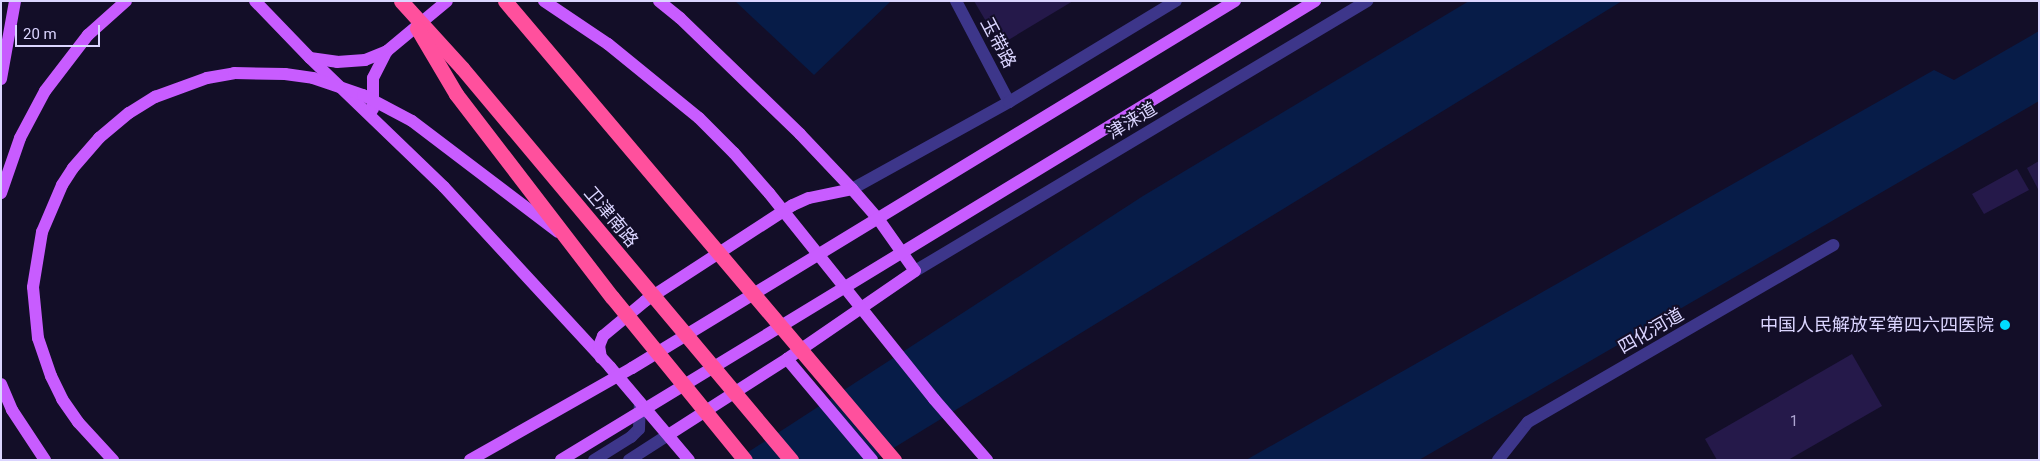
<!DOCTYPE html>
<meta charset="utf-8">
<style>
body{margin:0}
#map{position:relative;width:2040px;height:461px;overflow:hidden;background:#130e28;font-family:Roboto,"Noto Sans SC",sans-serif}
div>[style]{position:absolute}
.water>*{inset:0;background:#071c48}
.building>*{inset:0;background:#25194a}
.minor>*{height:12px;margin:-6px;padding:0 6px;transform-origin:6px;border-radius:6px;background:#3d368a}
.major>*{height:12px;margin:-6px;padding:0 6px;transform-origin:6px;border-radius:6px;background:#c85cff}
.major-bridge>*{height:12px;margin:-6px;padding:0 6px;transform-origin:6px;border-radius:6px;background:#c85cff}
.highway-bridge>*{height:15px;margin:-7.5px;padding:0 7.5px;transform-origin:7.5px;border-radius:7.5px;background:#ff509d}
.dots>*{width:14px;height:14px;translate:-50% -50%;box-sizing:border-box;border:2px solid #130e28;border-radius:50%}
span{translate:-50% -50%;white-space:nowrap;text-align:center;line-height:1.15;-webkit-text-stroke:4px #130e28;paint-order:stroke}
.number-label{font-size:15px;color:#aea6d2}
.number-label span{-webkit-text-stroke-width:0}
.street-label{font-size:18px;color:#dbd5ff}
.poi-label{font-size:18px;color:#dbd5ff}
.right{translate:-100% -50%;text-align:right}
.frame{position:absolute;inset:0;border:2px solid #dbd5ff;pointer-events:none}
.scale{position:absolute;left:15px;top:25px;width:85px;height:22px;box-sizing:border-box;border:2px solid #dbd5ff;border-top:0;padding-left:6px;font-size:15px;line-height:18px;white-space:nowrap;color:#dbd5ff;-webkit-text-stroke:4px #130e28;paint-order:stroke}
</style>
<div id="map">
<div class="water">
<i style="clip-path:polygon(735px 1px,891px 1px,814px 75px)"></i>
<i style="clip-path:polygon(1469px 1px,1622px 1px,874px 460px,736px 460px,1143px 196px)"></i>
<i style="clip-path:polygon(2039px 31px,2039px 101px,1419px 460px,1246px 460px,1934px 70px,1954px 80px)"></i>
</div>
<div class="building">
<i style="clip-path:polygon(974px 1px,1073px 1px,1000px 45px)"></i>
<i style="clip-path:polygon(2039px 161px,2039px 191px,2027px 168px)"></i>
<i style="clip-path:polygon(2017px 169px,2029px 190px,1984px 214px,1972px 194px)"></i>
<i style="clip-path:polygon(1852px 354px,1882px 406px,1788px 460px,1717px 460px,1705px 439px)"></i>
</div>
<div class="minor">
<i style="left:956px;top:1px;width:114px;rotate:62.3deg"></i>
<i style="left:852px;top:189px;width:179px;rotate:-29deg"></i>
<i style="left:1009px;top:102px;width:195px;rotate:-31.2deg"></i>
<i style="left:915px;top:271px;width:527px;rotate:-30.85deg"></i>
<i style="left:594px;top:460px;width:44px;rotate:-31.9deg"></i>
<i style="left:631px;top:437px;width:11px;rotate:-45deg"></i>
<i style="left:639px;top:429px;width:25px;rotate:-88deg"></i>
<i style="left:629px;top:460px;width:46px;rotate:-32.7deg"></i>
<i style="left:1498px;top:460px;width:48px;rotate:-51.7deg"></i>
<i style="left:1528px;top:422px;width:353px;rotate:-30.1deg"></i>
</div>
<div class="major">
<i style="left:255px;top:1px;width:79px;rotate:46deg"></i>
<i style="left:310px;top:58px;width:186px;rotate:43.9deg"></i>
<i style="left:444px;top:187px;width:245px;rotate:47.3deg"></i>
<i style="left:610px;top:367px;width:122px;rotate:49.7deg"></i>
<i style="left:544px;top:1px;width:77px;rotate:33.9deg"></i>
<i style="left:659px;top:1px;width:27px;rotate:39deg"></i>
<i style="left:680px;top:18px;width:167px;rotate:44deg"></i>
<i style="left:800px;top:134px;width:76px;rotate:46.6deg"></i>
<i style="left:852px;top:189px;width:41px;rotate:48.9deg"></i>
<i style="left:879px;top:220px;width:62px;rotate:54.8deg"></i>
<i style="left:915px;top:271px;width:155px;rotate:145.5deg"></i>
<i style="left:787px;top:359px;width:141px;rotate:147.4deg"></i>
<i style="left:310px;top:58px;width:27px;rotate:8deg"></i>
<i style="left:337px;top:62px;width:28px;rotate:-4deg"></i>
<i style="left:365px;top:60px;width:24px;rotate:-22deg"></i>
<i style="left:1px;top:79px;width:79px;rotate:-79.8deg"></i>
<i style="left:373px;top:109px;width:31px;rotate:-90deg"></i>
<i style="left:373px;top:78px;width:30px;rotate:-63deg"></i>
<i style="left:387px;top:51px;width:78px;rotate:-39.8deg"></i>
<i style="left:1px;top:193px;width:58px;rotate:-70.9deg"></i>
<i style="left:20px;top:138px;width:53px;rotate:-62deg"></i>
<i style="left:45px;top:91px;width:71px;rotate:-52.5deg"></i>
<i style="left:88px;top:35px;width:51px;rotate:-41.8deg"></i>
<i style="left:601px;top:358px;width:12px;rotate:-99deg"></i>
<i style="left:599px;top:346px;width:11px;rotate:-68deg"></i>
<i style="left:603px;top:336px;width:55px;rotate:-39.8deg"></i>
<i style="left:645px;top:301px;width:176px;rotate:-33deg"></i>
<i style="left:793px;top:205px;width:17px;rotate:-24deg"></i>
<i style="left:809px;top:198px;width:44px;rotate:-11.8deg"></i>
<i style="left:787px;top:359px;width:132px;rotate:49.9deg"></i>
<i style="left:51px;top:376px;width:25px;rotate:64deg"></i>
<i style="left:62px;top:399px;width:28px;rotate:55deg"></i>
<i style="left:78px;top:422px;width:52px;rotate:47.4deg"></i>
<i style="left:1px;top:384px;width:28px;rotate:67deg"></i>
<i style="left:12px;top:410px;width:60px;rotate:56.6deg"></i>
</div>
<div class="major-bridge">
<i style="left:608px;top:44px;width:117px;rotate:39.1deg"></i>
<i style="left:699px;top:118px;width:49px;rotate:45deg"></i>
<i style="left:734px;top:153px;width:53px;rotate:48.8deg"></i>
<i style="left:769px;top:193px;width:264px;rotate:51.3deg"></i>
<i style="left:934px;top:399px;width:81px;rotate:49deg"></i>
<i style="left:51px;top:376px;width:40px;rotate:-108.9deg"></i>
<i style="left:38px;top:338px;width:51px;rotate:-95.6deg"></i>
<i style="left:33px;top:287px;width:56px;rotate:-80.7deg"></i>
<i style="left:42px;top:232px;width:51px;rotate:-66.9deg"></i>
<i style="left:62px;top:185px;width:20px;rotate:-57deg"></i>
<i style="left:73px;top:168px;width:40px;rotate:-49deg"></i>
<i style="left:99px;top:138px;width:39px;rotate:-40deg"></i>
<i style="left:129px;top:113px;width:31px;rotate:-32deg"></i>
<i style="left:155px;top:97px;width:55px;rotate:-20.1deg"></i>
<i style="left:207px;top:78px;width:27px;rotate:-10deg"></i>
<i style="left:234px;top:73px;width:51px;rotate:1.1deg"></i>
<i style="left:285px;top:74px;width:28px;rotate:8deg"></i>
<i style="left:313px;top:78px;width:53px;rotate:18.8deg"></i>
<i style="left:363px;top:95px;width:55px;rotate:28deg"></i>
<i style="left:412px;top:121px;width:183px;rotate:37.2deg"></i>
<i style="left:470px;top:460px;width:186px;rotate:-29.6deg"></i>
<i style="left:632px;top:368px;width:706px;rotate:-31.33deg"></i>
<i style="left:561px;top:460px;width:883px;rotate:-31.33deg"></i>
</div>
<div class="highway-bridge">
<i style="left:401px;top:1px;width:91px;rotate:47.7deg"></i>
<i style="left:462px;top:68px;width:512px;rotate:49.99deg"></i>
<i style="left:505px;top:1px;width:602px;rotate:49.72deg"></i>
<i style="left:417px;top:28px;width:77px;rotate:59.4deg"></i>
<i style="left:456px;top:94px;width:256px;rotate:52.5deg"></i>
<i style="left:612px;top:297px;width:210px;rotate:50.8deg"></i>
</div>
<div class="dots">
<i style="left:2005px;top:325px;background:#01dcff"></i>
</div>
<div class="number-label">
<span style="left:1794px;top:422px">1</span>
</div>
<div class="street-label">
<span style="left:998px;top:43px;rotate:62deg">玉带路</span>
<span style="left:1132px;top:121px;rotate:-31deg">津涞道</span>
<span style="left:611px;top:217px;rotate:50deg">卫津南路</span>
<span style="left:1651px;top:331px;rotate:-30deg">四化河道</span>
</div>
<div class="poi-label">
<span class="right" style="left:1994px;top:325px">中国人民解放军第四六四医院</span>
</div>
<div class="frame"></div>
<div class="scale">20 m</div>
</div>
